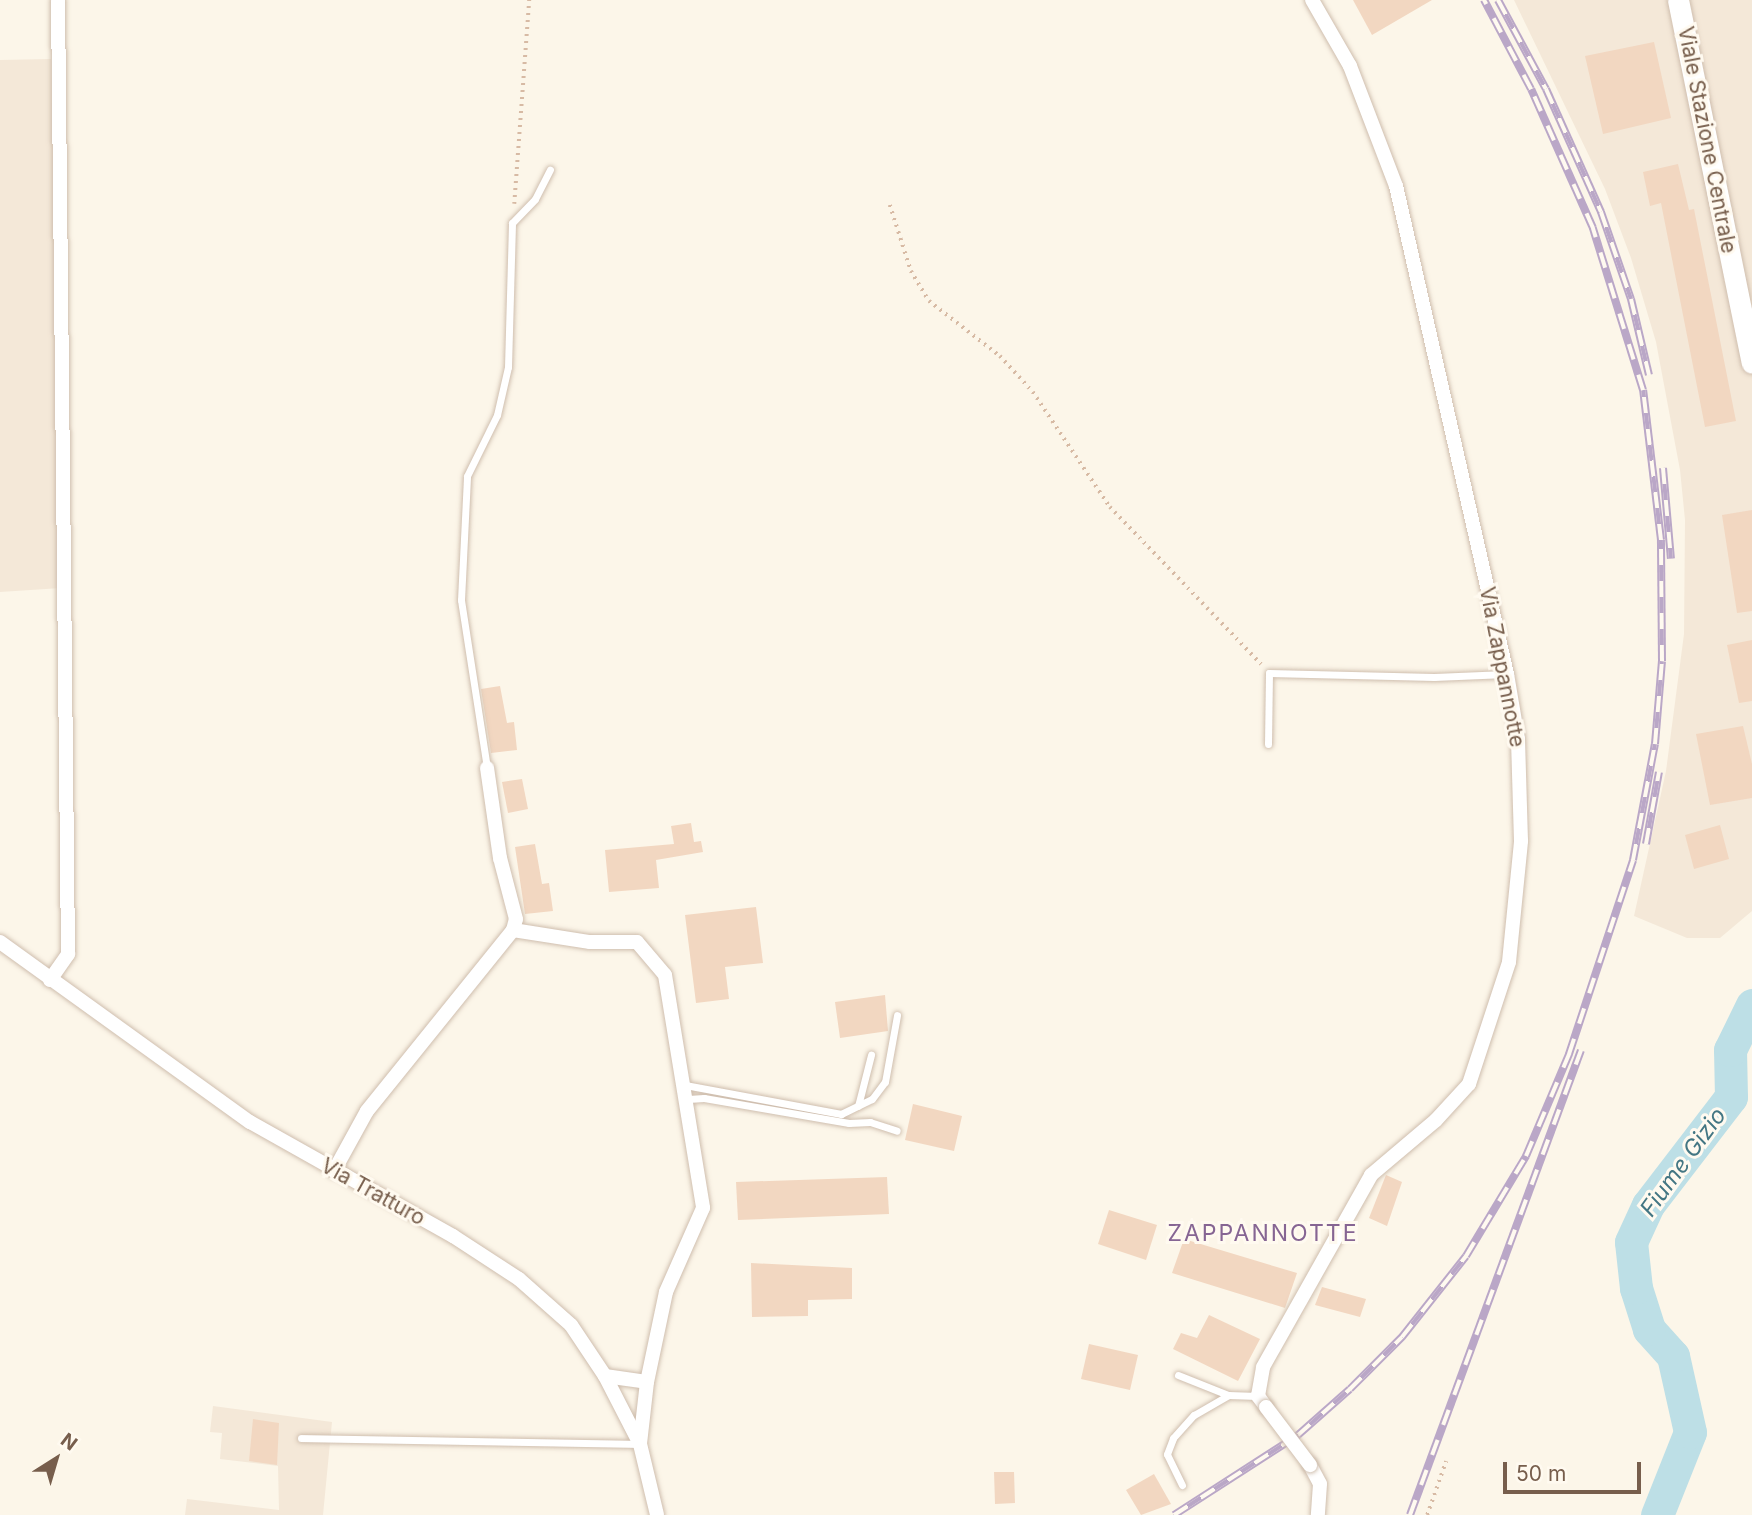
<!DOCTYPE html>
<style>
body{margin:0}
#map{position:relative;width:1752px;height:1515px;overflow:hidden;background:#fcf6e9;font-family:Inter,sans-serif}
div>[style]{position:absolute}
.residential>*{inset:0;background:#f4e8d8}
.river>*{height:33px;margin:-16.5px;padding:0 16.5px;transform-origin:16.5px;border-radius:16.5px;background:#bddfe6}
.building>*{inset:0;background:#f2d7c1}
.path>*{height:3.5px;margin-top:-1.75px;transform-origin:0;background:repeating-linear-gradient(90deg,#d7baa4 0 2px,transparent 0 7px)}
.roads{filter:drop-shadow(0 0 2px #cfbeae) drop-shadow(0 0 2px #cfbeae)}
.lane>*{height:7px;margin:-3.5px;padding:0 3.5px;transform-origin:3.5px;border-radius:3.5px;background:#fff}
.street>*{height:14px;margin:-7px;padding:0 7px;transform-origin:7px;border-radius:7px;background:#fff}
.secondary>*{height:21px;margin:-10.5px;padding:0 10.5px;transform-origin:10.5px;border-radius:10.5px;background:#fff}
.rail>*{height:8px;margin-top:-4px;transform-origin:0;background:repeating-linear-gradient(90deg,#fffaf0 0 16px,#baa7c7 0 32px);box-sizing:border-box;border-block:2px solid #baa7c7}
.bridges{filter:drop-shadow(0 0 2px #cfbeae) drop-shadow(0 0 2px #cfbeae)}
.street-bridge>*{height:14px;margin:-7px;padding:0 7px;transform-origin:7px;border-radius:7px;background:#fff}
span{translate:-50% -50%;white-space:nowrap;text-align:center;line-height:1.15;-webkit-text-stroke:6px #fffaf0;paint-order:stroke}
.street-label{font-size:21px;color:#775e4c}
.water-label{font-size:23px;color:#437683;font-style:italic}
.neighbourhood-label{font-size:23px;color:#866593;letter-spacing:2px}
.north{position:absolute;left:21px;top:1424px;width:70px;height:70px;-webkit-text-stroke:5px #fffaf0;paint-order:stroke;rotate:37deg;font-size:19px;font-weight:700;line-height:28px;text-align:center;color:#775e4c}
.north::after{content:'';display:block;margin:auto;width:24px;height:32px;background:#775e4c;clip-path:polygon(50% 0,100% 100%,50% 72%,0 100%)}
.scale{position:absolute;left:1503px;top:1462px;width:138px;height:32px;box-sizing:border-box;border:4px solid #775e4c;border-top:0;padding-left:9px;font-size:21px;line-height:24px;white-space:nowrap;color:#775e4c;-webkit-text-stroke:5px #fffaf0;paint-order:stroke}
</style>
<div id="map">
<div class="residential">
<i style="clip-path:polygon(1514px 0,1752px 0,1752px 911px,1720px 938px,1687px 938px,1634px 916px,1666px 771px,1684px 634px,1685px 520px,1680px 470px,1656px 342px,1631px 258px,1605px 189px)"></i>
<i style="clip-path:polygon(51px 59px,61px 588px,0 592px,0 60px)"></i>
<i style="clip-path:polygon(213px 1406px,332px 1422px,323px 1515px,185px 1515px,187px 1499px,279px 1510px,278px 1466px,220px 1459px,222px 1433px,210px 1432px)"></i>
</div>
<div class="river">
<i style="left:1657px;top:1515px;width:89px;rotate:-68.3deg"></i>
<i style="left:1690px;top:1432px;width:78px;rotate:-102.6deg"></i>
<i style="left:1673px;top:1356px;width:36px;rotate:-132deg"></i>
<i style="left:1649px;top:1329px;width:43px;rotate:-107.6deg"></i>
<i style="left:1636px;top:1288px;width:46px;rotate:-96.2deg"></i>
<i style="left:1631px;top:1242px;width:41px;rotate:-65.3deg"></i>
<i style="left:1648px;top:1205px;width:136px;rotate:-52.5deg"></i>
<i style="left:1731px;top:1097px;width:47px;rotate:-91.2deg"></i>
<i style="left:1730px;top:1050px;width:50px;rotate:-63.9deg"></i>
</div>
<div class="building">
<i style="clip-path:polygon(1353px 0,1432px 0,1372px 35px)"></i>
<i style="clip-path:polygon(1654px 42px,1671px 118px,1603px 134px,1585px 56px)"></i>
<i style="clip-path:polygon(1678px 164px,1689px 210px,1694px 209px,1736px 421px,1705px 427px,1661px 203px,1650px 206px,1643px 172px)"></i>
<i style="clip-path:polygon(1752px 510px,1752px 611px,1737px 613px,1722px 515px)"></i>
<i style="clip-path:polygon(1752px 640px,1752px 701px,1739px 703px,1727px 645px)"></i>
<i style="clip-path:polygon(500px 686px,507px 723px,514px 722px,517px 750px,491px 753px,481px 689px)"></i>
<i style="clip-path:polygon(1743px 726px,1752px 764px,1752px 798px,1710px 805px,1696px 734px)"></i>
<i style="clip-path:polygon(522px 779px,528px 809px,508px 813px,502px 782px)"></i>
<i style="clip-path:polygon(691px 823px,694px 842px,701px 841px,703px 852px,656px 860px,659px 888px,609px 892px,605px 850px,674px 844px,671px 826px)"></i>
<i style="clip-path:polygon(1720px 825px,1729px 859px,1694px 869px,1685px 835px)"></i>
<i style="clip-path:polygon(535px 844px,542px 884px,549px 883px,553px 911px,525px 914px,515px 847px)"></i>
<i style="clip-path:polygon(756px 907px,763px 963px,725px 967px,729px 999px,696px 1003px,685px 915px)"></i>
<i style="clip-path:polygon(885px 995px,888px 1031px,840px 1038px,835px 1002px)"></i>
<i style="clip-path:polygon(913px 1104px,962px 1116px,954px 1151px,905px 1140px)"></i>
<i style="clip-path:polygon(1386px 1175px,1402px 1182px,1387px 1226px,1369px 1218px)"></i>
<i style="clip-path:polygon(887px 1177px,889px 1214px,738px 1220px,736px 1182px)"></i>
<i style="clip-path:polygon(1109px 1210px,1157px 1225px,1146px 1260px,1098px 1244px)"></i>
<i style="clip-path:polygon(1184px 1239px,1297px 1273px,1285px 1308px,1172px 1273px)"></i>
<i style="clip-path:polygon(751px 1263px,852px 1268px,852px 1299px,808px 1300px,808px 1316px,752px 1317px)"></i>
<i style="clip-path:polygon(1322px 1287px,1366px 1299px,1360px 1317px,1315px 1305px)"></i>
<i style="clip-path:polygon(1209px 1315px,1260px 1339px,1238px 1381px,1173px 1349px,1181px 1333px,1197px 1338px)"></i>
<i style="clip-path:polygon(1089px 1344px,1138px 1355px,1130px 1390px,1081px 1379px)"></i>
<i style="clip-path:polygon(253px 1419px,279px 1423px,277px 1465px,249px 1461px)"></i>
<i style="clip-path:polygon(994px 1472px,1014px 1472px,1015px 1503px,995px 1504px)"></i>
<i style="clip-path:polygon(1154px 1474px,1171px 1504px,1141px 1515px,1126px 1490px)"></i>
</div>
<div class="path">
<i style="left:514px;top:204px;width:205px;rotate:-85.8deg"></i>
<i style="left:890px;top:205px;width:69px;rotate:72.3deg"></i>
<i style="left:911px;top:271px;width:35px;rotate:59deg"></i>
<i style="left:929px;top:301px;width:90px;rotate:37.8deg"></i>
<i style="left:1000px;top:356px;width:49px;rotate:47.5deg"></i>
<i style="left:1033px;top:392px;width:138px;rotate:56.2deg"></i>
<i style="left:1110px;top:507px;width:218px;rotate:46.1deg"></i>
<i style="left:1427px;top:1515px;width:57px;rotate:-70.6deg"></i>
</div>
<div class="roads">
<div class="lane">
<i style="left:1268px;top:744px;width:71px;rotate:-89.2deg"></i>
<i style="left:1269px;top:673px;width:165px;rotate:1.4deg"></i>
<i style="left:1434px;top:677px;width:72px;rotate:-2.4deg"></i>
<i style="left:487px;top:768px;width:170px;rotate:-98.8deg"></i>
<i style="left:461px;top:600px;width:124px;rotate:-87.2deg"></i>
<i style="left:467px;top:476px;width:68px;rotate:-63.8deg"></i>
<i style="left:497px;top:415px;width:49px;rotate:-77.1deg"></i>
<i style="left:508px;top:367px;width:144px;rotate:-88.4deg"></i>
<i style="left:512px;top:223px;width:33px;rotate:-46deg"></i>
<i style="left:535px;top:199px;width:33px;rotate:-63deg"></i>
<i style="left:685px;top:1085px;width:159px;rotate:10.5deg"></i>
<i style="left:841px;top:1114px;width:34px;rotate:-26deg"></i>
<i style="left:872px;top:1099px;width:21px;rotate:-53deg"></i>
<i style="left:885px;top:1082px;width:68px;rotate:-79.8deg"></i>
<i style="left:688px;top:1099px;width:16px;rotate:-4deg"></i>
<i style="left:704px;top:1098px;width:147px;rotate:9.8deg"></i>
<i style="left:849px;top:1123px;width:21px;rotate:-3deg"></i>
<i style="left:870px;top:1122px;width:28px;rotate:18deg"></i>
<i style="left:858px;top:1106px;width:53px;rotate:-75.7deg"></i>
<i style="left:1178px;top:1375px;width:54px;rotate:21.8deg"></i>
<i style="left:1228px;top:1395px;width:30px;rotate:2deg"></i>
<i style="left:301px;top:1438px;width:338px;rotate:1deg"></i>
<i style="left:1182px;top:1485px;width:34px;rotate:-116deg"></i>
<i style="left:1167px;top:1454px;width:17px;rotate:-69deg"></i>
<i style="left:1173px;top:1438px;width:31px;rotate:-48deg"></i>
<i style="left:1194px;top:1415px;width:39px;rotate:-30deg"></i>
</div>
<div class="street">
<i style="left:513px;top:930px;width:78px;rotate:8.9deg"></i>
<i style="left:590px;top:942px;width:47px"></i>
<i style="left:637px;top:942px;width:43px;rotate:49.7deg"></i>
<i style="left:665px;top:975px;width:236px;rotate:80.7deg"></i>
<i style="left:703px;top:1208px;width:92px;rotate:113.8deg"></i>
<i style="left:666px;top:1292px;width:92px;rotate:101.9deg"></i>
<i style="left:647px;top:1382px;width:61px;rotate:96.5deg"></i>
<i style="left:0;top:942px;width:308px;rotate:35.8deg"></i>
<i style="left:250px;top:1122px;width:233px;rotate:29.3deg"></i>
<i style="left:453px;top:1236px;width:79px;rotate:33.1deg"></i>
<i style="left:519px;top:1279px;width:69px;rotate:41.5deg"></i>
<i style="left:571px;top:1325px;width:61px;rotate:56.3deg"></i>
<i style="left:605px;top:1376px;width:76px;rotate:62.8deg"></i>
<i style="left:640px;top:1444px;width:73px;rotate:76.5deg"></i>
<i style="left:50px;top:980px;width:32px;rotate:-55deg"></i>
<i style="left:68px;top:954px;width:954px;rotate:-90.6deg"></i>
<i style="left:334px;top:1171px;width:68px;rotate:-61.2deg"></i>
<i style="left:367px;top:1111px;width:233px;rotate:-51.1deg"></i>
<i style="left:513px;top:930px;width:11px;rotate:-75deg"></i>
<i style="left:516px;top:919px;width:63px;rotate:-104.7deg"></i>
<i style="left:500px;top:858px;width:91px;rotate:-98.2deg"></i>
<i style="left:605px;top:1376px;width:42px;rotate:8.1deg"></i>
<i style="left:1266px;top:1407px;width:14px;rotate:-126deg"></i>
<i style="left:1258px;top:1396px;width:29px;rotate:-80deg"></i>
<i style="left:1263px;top:1367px;width:220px;rotate:-60.6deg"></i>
<i style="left:1371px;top:1175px;width:85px;rotate:-40.2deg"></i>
<i style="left:1436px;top:1120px;width:49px;rotate:-47.5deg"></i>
<i style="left:1469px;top:1084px;width:128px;rotate:-71.8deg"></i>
<i style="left:1509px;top:962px;width:122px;rotate:-84.3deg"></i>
<i style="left:1521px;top:841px;width:102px;rotate:-91.7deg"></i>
<i style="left:1518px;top:739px;width:66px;rotate:-99.6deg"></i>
<i style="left:1507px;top:674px;width:500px;rotate:-102.81deg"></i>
<i style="left:1396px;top:186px;width:129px;rotate:-111deg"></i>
<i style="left:1350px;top:66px;width:76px;rotate:-119.9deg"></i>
<i style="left:1310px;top:1465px;width:21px;rotate:62deg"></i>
<i style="left:1320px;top:1484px;width:31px;rotate:94deg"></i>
</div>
<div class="secondary">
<i style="left:1678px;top:0;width:370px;rotate:78.5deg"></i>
</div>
</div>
<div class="rail">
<i style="left:1498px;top:0;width:101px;rotate:61.7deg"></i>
<i style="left:1546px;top:89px;width:135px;rotate:65.9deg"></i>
<i style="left:1601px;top:212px;width:92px;rotate:71deg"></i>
<i style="left:1631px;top:299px;width:78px;rotate:76.7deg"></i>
<i style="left:1663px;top:468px;width:91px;rotate:85deg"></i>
<i style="left:1646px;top:844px;width:73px;rotate:-79.8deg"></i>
<i style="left:1174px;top:1515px;width:148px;rotate:-32.8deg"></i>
<i style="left:1298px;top:1435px;width:69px;rotate:-41.5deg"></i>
<i style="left:1350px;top:1389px;width:74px;rotate:-45deg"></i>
<i style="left:1402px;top:1337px;width:103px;rotate:-51.7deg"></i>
<i style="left:1466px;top:1256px;width:117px;rotate:-59deg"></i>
<i style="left:1526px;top:1156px;width:111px;rotate:-67.1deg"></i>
<i style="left:1569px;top:1054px;width:204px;rotate:-71.7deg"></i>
<i style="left:1633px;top:860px;width:118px;rotate:-79.3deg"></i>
<i style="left:1655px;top:744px;width:83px;rotate:-85.2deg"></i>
<i style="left:1662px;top:661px;width:121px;rotate:-90.5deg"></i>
<i style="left:1661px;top:540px;width:151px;rotate:-96.8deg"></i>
<i style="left:1643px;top:390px;width:170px;rotate:-107.2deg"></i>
<i style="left:1593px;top:228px;width:152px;rotate:-114deg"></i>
<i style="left:1531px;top:89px;width:101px;rotate:-117.8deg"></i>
<i style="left:1410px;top:1515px;width:495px;rotate:-69.8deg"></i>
</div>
<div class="bridges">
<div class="street-bridge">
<i style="left:1266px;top:1407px;width:73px;rotate:52.8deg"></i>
</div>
</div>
<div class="street-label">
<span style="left:1707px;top:140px;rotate:79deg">Viale Stazione Centrale</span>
<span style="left:1502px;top:667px;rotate:79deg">Via Zappannotte</span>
<span style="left:373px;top:1192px;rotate:29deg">Via Tratturo</span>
</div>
<div class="water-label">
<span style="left:1683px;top:1162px;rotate:-54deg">Fiume Gizio</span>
</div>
<div class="neighbourhood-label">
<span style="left:1263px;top:1233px">ZAPPANNOTTE</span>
</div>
<div class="north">N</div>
<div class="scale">50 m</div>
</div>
